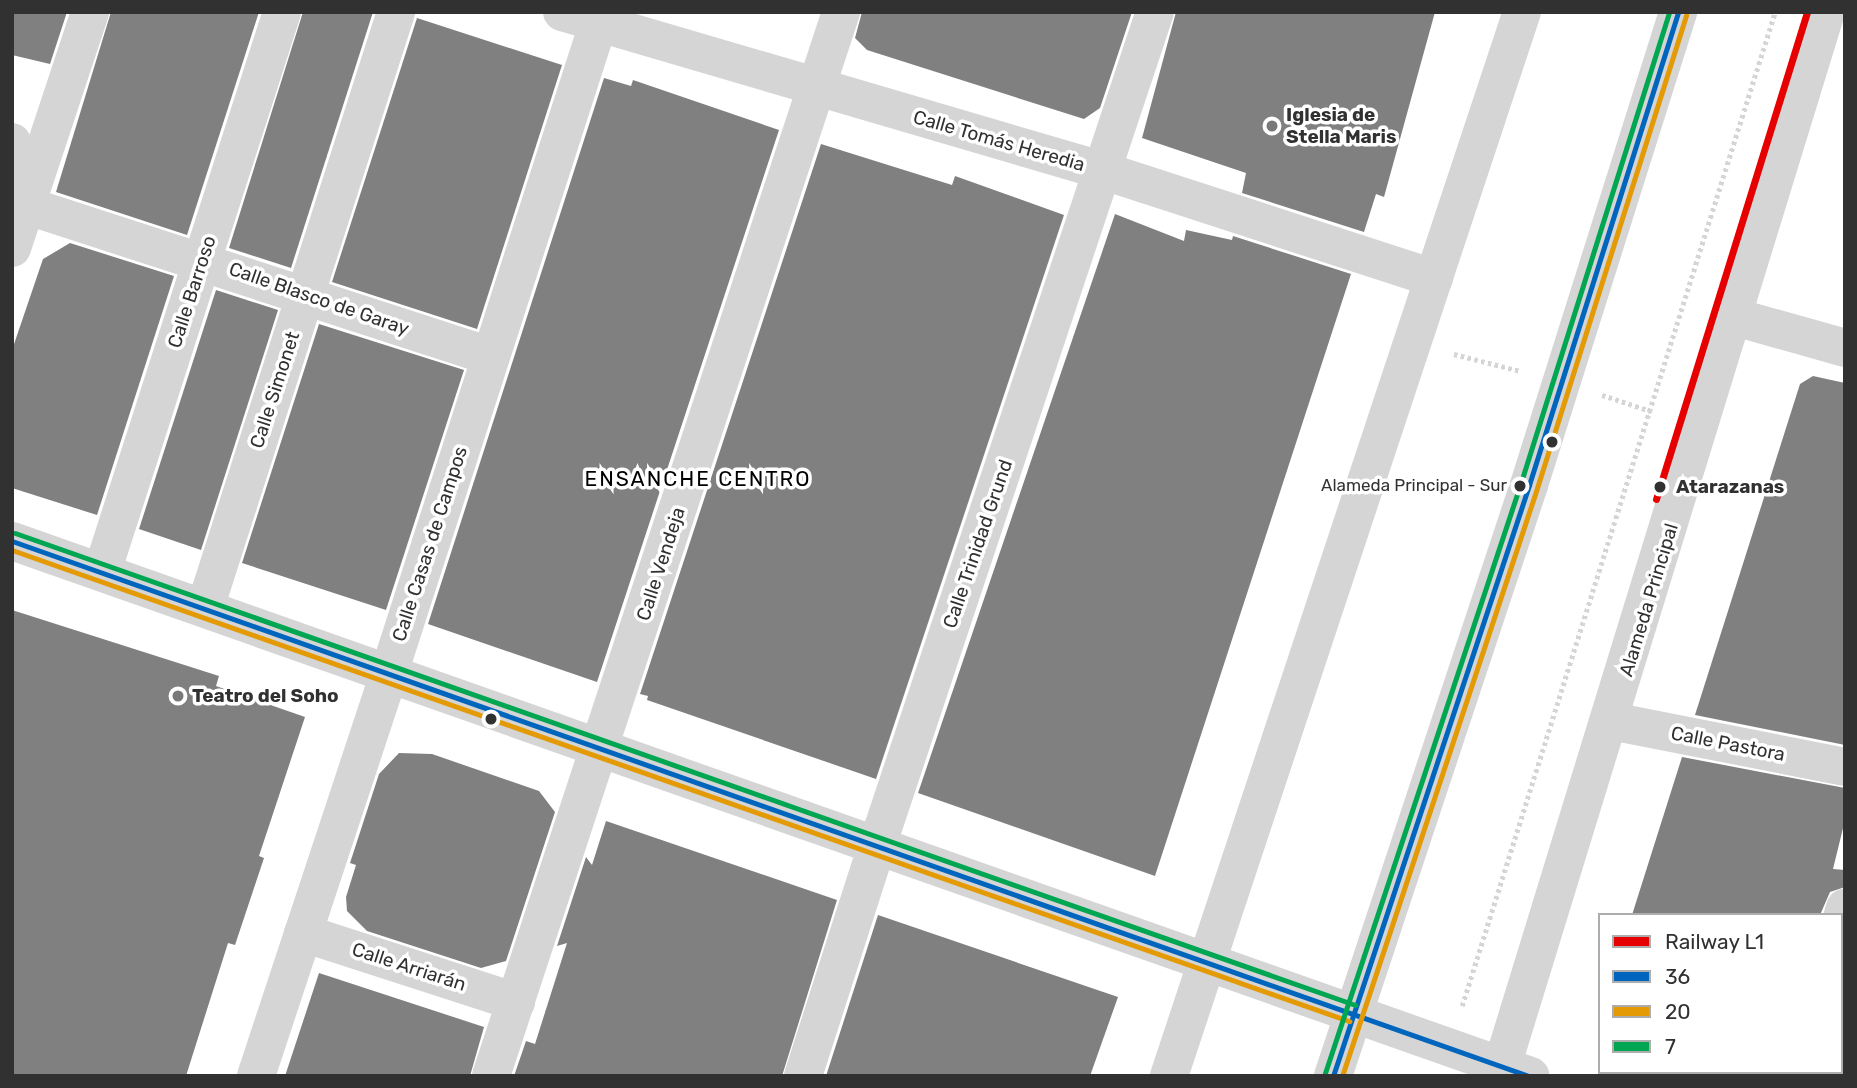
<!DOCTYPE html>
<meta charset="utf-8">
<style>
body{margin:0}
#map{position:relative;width:1857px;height:1088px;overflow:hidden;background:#fff;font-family:Rubik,sans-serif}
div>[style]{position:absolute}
.building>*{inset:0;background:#808080}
.path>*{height:4.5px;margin-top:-2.25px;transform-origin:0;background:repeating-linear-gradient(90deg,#d5d5d5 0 3.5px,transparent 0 7px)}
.pedestrian>*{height:38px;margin:-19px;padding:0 19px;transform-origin:19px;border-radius:19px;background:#d5d5d5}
.minor>*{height:38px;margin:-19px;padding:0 19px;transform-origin:19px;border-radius:19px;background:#d5d5d5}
.tertiary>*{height:38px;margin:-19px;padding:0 19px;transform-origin:19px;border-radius:19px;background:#d5d5d5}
.bus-1>*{height:5px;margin:-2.5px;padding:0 2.5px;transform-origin:2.5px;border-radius:2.5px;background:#0065bd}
.bus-2>*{height:5px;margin:-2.5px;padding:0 2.5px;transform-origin:2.5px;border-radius:2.5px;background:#e39a05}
.bus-3>*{height:5px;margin:-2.5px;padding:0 2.5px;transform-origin:2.5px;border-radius:2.5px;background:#00a651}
.rail-1>*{height:7px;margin:-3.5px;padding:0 3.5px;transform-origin:3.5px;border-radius:3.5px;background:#e60000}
.dots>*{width:19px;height:19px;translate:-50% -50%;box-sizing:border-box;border:4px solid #fff;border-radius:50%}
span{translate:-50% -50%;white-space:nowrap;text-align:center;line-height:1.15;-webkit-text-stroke:7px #fff;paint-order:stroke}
.bus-label{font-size:17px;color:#313131}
.right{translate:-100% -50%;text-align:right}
.poi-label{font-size:19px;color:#313131;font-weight:700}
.left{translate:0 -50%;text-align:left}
.street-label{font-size:19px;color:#313131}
.stop-label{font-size:19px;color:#313131;font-weight:700}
.neighbourhood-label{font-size:21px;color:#000;letter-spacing:2px}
.frame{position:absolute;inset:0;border:14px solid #313131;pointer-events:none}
.legend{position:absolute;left:1598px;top:913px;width:245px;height:161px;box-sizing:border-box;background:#fff;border:2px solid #adadad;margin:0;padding:9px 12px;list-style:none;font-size:21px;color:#313131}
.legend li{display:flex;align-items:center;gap:14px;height:35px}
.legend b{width:35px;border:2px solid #adadad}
</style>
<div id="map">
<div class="building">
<i style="clip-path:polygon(12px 12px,67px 12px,50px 64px,12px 55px)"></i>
<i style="clip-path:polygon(111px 12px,259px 12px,187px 235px,56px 192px)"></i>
<i style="clip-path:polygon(303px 12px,373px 12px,291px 268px,229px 248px)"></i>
<i style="clip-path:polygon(862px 12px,1132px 12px,1100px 108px,1084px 119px,867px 50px,855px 38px)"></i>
<i style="clip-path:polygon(1176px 12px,1435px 12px,1384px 197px,1376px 194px,1364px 232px,1242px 193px,1246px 173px,1142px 138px)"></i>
<i style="clip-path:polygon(417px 18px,562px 65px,477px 329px,332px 282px)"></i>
<i style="clip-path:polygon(604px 78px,631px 86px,633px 80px,779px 130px,597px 682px,428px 624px)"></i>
<i style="clip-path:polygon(821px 144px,952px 185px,955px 176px,1064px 215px,876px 779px,647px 700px,648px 696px,640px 694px)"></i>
<i style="clip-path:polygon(1115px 214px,1184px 241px,1186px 230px,1232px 240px,1233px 236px,1351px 274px,1155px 876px,918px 793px)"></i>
<i style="clip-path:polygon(70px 243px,174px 276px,97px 515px,12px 488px,12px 350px,43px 259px)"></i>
<i style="clip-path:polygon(216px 290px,278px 310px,201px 550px,139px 529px)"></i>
<i style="clip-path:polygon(319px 324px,464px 370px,386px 610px,242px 563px)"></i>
<i style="clip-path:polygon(1813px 376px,1845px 383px,1845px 745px,1695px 715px,1800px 384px)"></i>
<i style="clip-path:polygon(12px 610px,219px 676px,216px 686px,305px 717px,259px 856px,264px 858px,235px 945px,228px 943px,186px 1076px,12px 1076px)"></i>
<i style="clip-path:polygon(399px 753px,432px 754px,539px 791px,555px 812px,506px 961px,481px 968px,367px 931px,347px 911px,346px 897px,356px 865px,350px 863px,379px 774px)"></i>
<i style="clip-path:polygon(1682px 757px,1845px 788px,1845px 820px,1833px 869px,1845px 870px,1845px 887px,1830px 892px,1820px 915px,1632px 915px)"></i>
<i style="clip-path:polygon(606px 821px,837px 900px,782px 1076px,514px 1076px,526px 1041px,535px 1044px,567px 943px,557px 946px,586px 857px,592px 865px)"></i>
<i style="clip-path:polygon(878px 915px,1118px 997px,1090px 1076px,826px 1076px)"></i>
<i style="clip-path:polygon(319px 973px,484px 1027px,470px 1076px,285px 1076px)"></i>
</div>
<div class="path">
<i style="left:1454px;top:354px;width:68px;rotate:14.4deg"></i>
<i style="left:1602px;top:395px;width:55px;rotate:18.1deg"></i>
<i style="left:1462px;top:1006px;width:1042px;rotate:-72.52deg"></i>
</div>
<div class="pedestrian">
<i style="left:562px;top:12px;width:565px;rotate:16.35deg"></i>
<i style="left:1104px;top:171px;width:347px;rotate:18deg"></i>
<i style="left:1735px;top:317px;width:114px;rotate:15.7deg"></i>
<i style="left:205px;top:608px;width:626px;rotate:-72.23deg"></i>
<i style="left:389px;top:673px;width:694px;rotate:-72.14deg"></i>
<i style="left:1611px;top:721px;width:238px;rotate:11.1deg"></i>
<i style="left:303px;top:933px;width:224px;rotate:17.9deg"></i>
<i style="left:803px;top:1076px;width:242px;rotate:-72.2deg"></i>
<i style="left:1169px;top:1076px;width:1121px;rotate:-71.65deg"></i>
<i style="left:1499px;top:1076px;width:1113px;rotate:-72.92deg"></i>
</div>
<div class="minor">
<i style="left:12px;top:142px;width:66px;rotate:76deg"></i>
<i style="left:28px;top:206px;width:486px;rotate:18deg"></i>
<i style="left:12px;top:248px;width:249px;rotate:-71.7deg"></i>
<i style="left:102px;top:572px;width:588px;rotate:-72.18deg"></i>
<i style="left:877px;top:846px;width:879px;rotate:-71.57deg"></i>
<i style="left:1841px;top:921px;width:14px;rotate:-73deg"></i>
<i style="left:256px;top:1076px;width:424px;rotate:-71.7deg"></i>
<i style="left:491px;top:1076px;width:1120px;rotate:-71.79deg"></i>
<i style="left:1800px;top:1076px;width:4px;rotate:-76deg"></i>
</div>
<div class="tertiary">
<i style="left:12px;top:541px;width:1610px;rotate:19.41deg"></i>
<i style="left:1333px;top:1076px;width:623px;rotate:-71.65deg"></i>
<i style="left:1529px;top:485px;width:496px;rotate:-72.5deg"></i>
</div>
<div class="bus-1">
<i style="left:12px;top:541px;width:1609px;rotate:19.43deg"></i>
<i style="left:1333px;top:1076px;width:623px;rotate:-71.65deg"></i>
<i style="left:1529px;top:485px;width:496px;rotate:-72.5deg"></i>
</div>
<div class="bus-2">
<i style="left:12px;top:550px;width:1418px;rotate:19.41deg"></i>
<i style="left:1342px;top:1076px;width:619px;rotate:-71.65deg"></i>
<i style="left:1537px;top:488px;width:496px;rotate:-72.5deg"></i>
</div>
<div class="bus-3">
<i style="left:15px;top:533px;width:1421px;rotate:19.4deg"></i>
<i style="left:1325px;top:1073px;width:623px;rotate:-71.65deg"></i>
<i style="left:1521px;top:482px;width:493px;rotate:-72.5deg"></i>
</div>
<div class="rail-1">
<i style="left:1656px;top:499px;width:510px;rotate:-72.77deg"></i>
</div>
<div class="dots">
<i style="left:1272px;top:126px;background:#797979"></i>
<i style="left:1552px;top:442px;background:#313131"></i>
<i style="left:1520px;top:486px;background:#313131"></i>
<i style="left:1660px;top:487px;background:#313131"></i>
<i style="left:178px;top:696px;background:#797979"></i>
<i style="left:491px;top:719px;background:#313131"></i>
</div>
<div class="bus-label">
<span class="right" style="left:1507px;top:486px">Alameda Principal - Sur</span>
</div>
<div class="poi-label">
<span class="left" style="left:1286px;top:126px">Iglesia de<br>Stella Maris</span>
<span class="left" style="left:192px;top:696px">Teatro del Soho</span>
</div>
<div class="street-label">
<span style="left:999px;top:141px;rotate:16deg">Calle Tomás Heredia</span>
<span style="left:192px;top:292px;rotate:-72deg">Calle Barroso</span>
<span style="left:319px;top:299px;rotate:19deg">Calle Blasco de Garay</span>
<span style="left:275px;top:390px;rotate:-72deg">Calle Simonet</span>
<span style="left:430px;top:544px;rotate:-72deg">Calle Casas de Campos</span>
<span style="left:978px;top:544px;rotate:-71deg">Calle Trinidad Grund</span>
<span style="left:661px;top:564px;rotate:-72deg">Calle Vendeja</span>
<span style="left:1649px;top:600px;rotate:-73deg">Alameda Principal</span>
<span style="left:1728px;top:744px;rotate:11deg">Calle Pastora</span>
<span style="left:409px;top:967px;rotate:18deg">Calle Arriarán</span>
</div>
<div class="stop-label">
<span class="left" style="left:1676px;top:487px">Atarazanas</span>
</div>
<div class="neighbourhood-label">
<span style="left:698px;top:479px">ENSANCHE CENTRO</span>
</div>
<div class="frame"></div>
<ul class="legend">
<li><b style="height:9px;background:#e60000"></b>Railway L1</li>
<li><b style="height:9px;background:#0065bd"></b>36</li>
<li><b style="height:9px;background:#e39a05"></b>20</li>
<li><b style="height:9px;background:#00a651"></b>7</li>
</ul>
</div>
